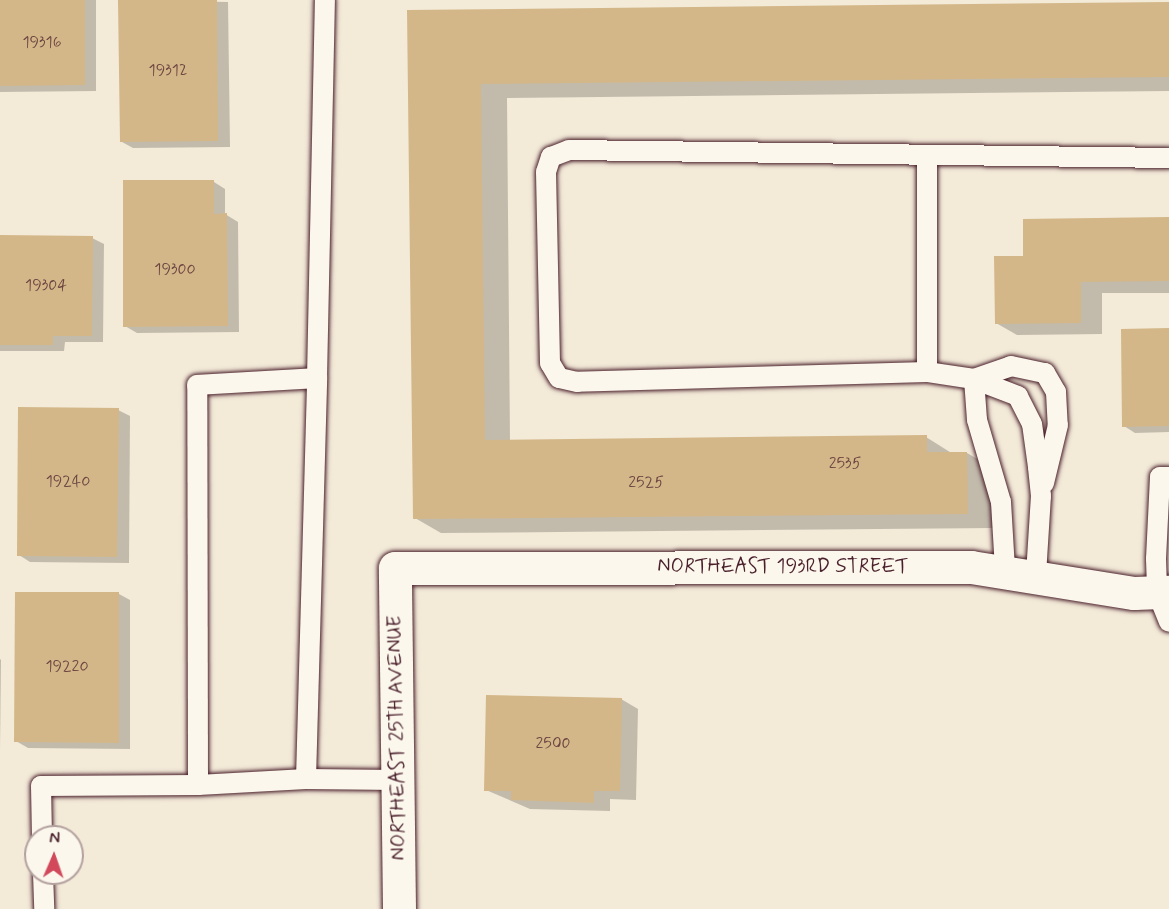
<!DOCTYPE html>
<style>
body{margin:0}
#map{position:relative;width:1169px;height:909px;overflow:hidden;background:#f3ead8;font-family:Mynerve,sans-serif}
div>[style]{position:absolute}
.shadow>*{inset:0;background:#0003}
.building>*{inset:0;background:#d3b788}
.roads{filter:drop-shadow(0 0 2px #4a1f2b) drop-shadow(0 0 2px #4a1f2b)}
.service>*{height:20px;margin:-10px;padding:0 10px;transform-origin:10px;border-radius:10px;background:#fbf7ec}
.minor>*{height:33px;margin:-16.5px;padding:0 16.5px;transform-origin:16.5px;border-radius:16.5px;background:#fbf7ec}
span{translate:-50% -50%;white-space:nowrap;text-align:center;line-height:1.15;-webkit-text-stroke:6px #fbf7ec;paint-order:stroke}
.number-label{font-size:16px;color:#6c4542}
.number-label span{-webkit-text-stroke-width:0}
.street-label{font-size:20px;color:#4a1f2b}
.north{position:absolute;left:24px;top:825px;width:60px;height:60px;box-sizing:border-box;background:#fbf7ec;border:2px solid #b4a19f;border-radius:50%;rotate:2deg;font-size:16px;font-weight:700;line-height:24px;text-align:center;color:#4a1f2b}
.north::after{content:'';display:block;margin:auto;width:21px;height:27px;background:#d1495b;clip-path:polygon(50% 0,100% 100%,50% 72%,0 100%)}
</style>
<div id="map">
<div class="shadow">
<i style="clip-path:polygon(0 0,96px 0,96px 91px,0 92px)"></i>
<i style="clip-path:polygon(120px 0,228px 2px,230px 147px,133px 148px,122px 142px)"></i>
<i style="clip-path:polygon(1169px 3px,1169px 91px,507px 98px,510px 441px,926px 437px,953px 454px,967px 453px,993px 468px,994px 528px,441px 533px,415px 518px,409px 11px)"></i>
<i style="clip-path:polygon(214px 182px,225px 189px,225px 214px,238px 222px,239px 332px,137px 333px,125px 326px)"></i>
<i style="clip-path:polygon(1169px 219px,1169px 293px,1102px 293px,1102px 334px,1017px 335px,996px 323px)"></i>
<i style="clip-path:polygon(0 237px,92px 238px,104px 244px,103px 342px,65px 342px,64px 351px,0 351px)"></i>
<i style="clip-path:polygon(1169px 329px,1169px 432px,1135px 433px,1124px 426px)"></i>
<i style="clip-path:polygon(118px 410px,130px 416px,129px 563px,30px 562px,19px 555px)"></i>
<i style="clip-path:polygon(119px 594px,130px 600px,130px 749px,28px 748px,16px 741px)"></i>
<i style="clip-path:polygon(0 659px,1px 660px,0 751px)"></i>
<i style="clip-path:polygon(621px 699px,638px 709px,636px 800px,610px 799px,610px 811px,530px 809px,486px 790px)"></i>
</div>
<div class="building">
<i style="clip-path:polygon(0 0,85px 0,85px 85px,0 86px)"></i>
<i style="clip-path:polygon(118px 0,217px 0,218px 141px,120px 142px)"></i>
<i style="clip-path:polygon(1169px 2px,1169px 77px,481px 84px,485px 440px,927px 435px,927px 452px,967px 452px,968px 514px,413px 519px,407px 10px)"></i>
<i style="clip-path:polygon(123px 180px,214px 180px,214px 214px,227px 213px,228px 326px,123px 327px)"></i>
<i style="clip-path:polygon(1169px 217px,1169px 281px,1081px 282px,1081px 323px,995px 324px,994px 256px,1023px 256px,1023px 219px)"></i>
<i style="clip-path:polygon(0 235px,93px 236px,92px 336px,53px 336px,53px 345px,0 345px)"></i>
<i style="clip-path:polygon(1169px 328px,1169px 426px,1122px 427px,1121px 329px)"></i>
<i style="clip-path:polygon(18px 407px,119px 408px,117px 557px,17px 556px)"></i>
<i style="clip-path:polygon(15px 592px,119px 592px,119px 743px,14px 742px)"></i>
<i style="clip-path:polygon(486px 695px,622px 698px,620px 791px,594px 791px,594px 803px,511px 800px,511px 791px,484px 791px)"></i>
</div>
<div class="roads">
<div class="service">
<i style="left:927px;top:372px;width:217px;rotate:-90deg"></i>
<i style="left:974px;top:379px;width:39px;rotate:-19deg"></i>
<i style="left:1011px;top:366px;width:35px;rotate:12deg"></i>
<i style="left:1045px;top:373px;width:22px;rotate:60deg"></i>
<i style="left:1056px;top:392px;width:33px;rotate:87deg"></i>
<i style="left:1058px;top:425px;width:60px;rotate:103.6deg"></i>
<i style="left:974px;top:379px;width:41px;rotate:85.8deg"></i>
<i style="left:977px;top:420px;width:85px;rotate:73.7deg"></i>
<i style="left:1001px;top:502px;width:68px;rotate:86.6deg"></i>
<i style="left:1169px;top:477px;width:9px;rotate:180deg"></i>
<i style="left:1160px;top:477px;width:82px;rotate:92.8deg"></i>
<i style="left:1156px;top:559px;width:33px;rotate:88deg"></i>
<i style="left:1157px;top:592px;width:32px;rotate:68deg"></i>
<i style="left:1036px;top:575px;width:79px;rotate:-86.4deg"></i>
<i style="left:1041px;top:496px;width:29px;rotate:-96deg"></i>
<i style="left:1038px;top:467px;width:43px;rotate:-97.9deg"></i>
<i style="left:1032px;top:424px;width:31px;rotate:-117deg"></i>
<i style="left:1018px;top:396px;width:47px;rotate:-158.9deg"></i>
<i style="left:974px;top:379px;width:48px;rotate:-171.5deg"></i>
<i style="left:927px;top:372px;width:350px;rotate:178.4deg"></i>
<i style="left:577px;top:382px;width:18px;rotate:-167deg"></i>
<i style="left:559px;top:378px;width:17px;rotate:-121deg"></i>
<i style="left:550px;top:363px;width:191px;rotate:-91.2deg"></i>
<i style="left:546px;top:172px;width:16px;rotate:-72deg"></i>
<i style="left:551px;top:157px;width:19px;rotate:-21deg"></i>
<i style="left:569px;top:150px;width:600px;rotate:0.76deg"></i>
<i style="left:306px;top:779px;width:401px;rotate:-88.4deg"></i>
<i style="left:198px;top:785px;width:108px;rotate:-3.2deg"></i>
<i style="left:306px;top:779px;width:91px;rotate:0.6deg"></i>
<i style="left:42px;top:837px;width:51px;rotate:-91.1deg"></i>
<i style="left:41px;top:786px;width:157px;rotate:-0.4deg"></i>
<i style="left:198px;top:785px;width:400px;rotate:-90.1deg"></i>
<i style="left:197px;top:385px;width:120px;rotate:-3.3deg"></i>
<i style="left:317px;top:378px;width:378px;rotate:-88.8deg"></i>
<i style="left:43px;top:873px;width:36px;rotate:88deg"></i>
</div>
<div class="minor">
<i style="left:399px;top:909px;width:341px;rotate:-90.7deg"></i>
<i style="left:395px;top:568px;width:576px;rotate:-0.1deg"></i>
<i style="left:971px;top:567px;width:165px;rotate:9.1deg"></i>
<i style="left:1134px;top:593px;width:35px;rotate:-2deg"></i>
</div>
</div>
<div class="number-label">
<span style="left:42px;top:43px">19316</span>
<span style="left:168px;top:71px">19312</span>
<span style="left:175px;top:270px">19300</span>
<span style="left:46px;top:286px">19304</span>
<span style="left:845px;top:464px">2535</span>
<span style="left:68px;top:482px">19240</span>
<span style="left:646px;top:483px">2525</span>
<span style="left:67px;top:667px">19220</span>
<span style="left:553px;top:744px">2500</span>
</div>
<div class="street-label">
<span style="left:783px;top:566px">NORTHEAST 193RD STREET</span>
<span style="left:397px;top:738px;rotate:-91deg">NORTHEAST 25TH AVENUE</span>
</div>
<div class="north">N</div>
</div>
